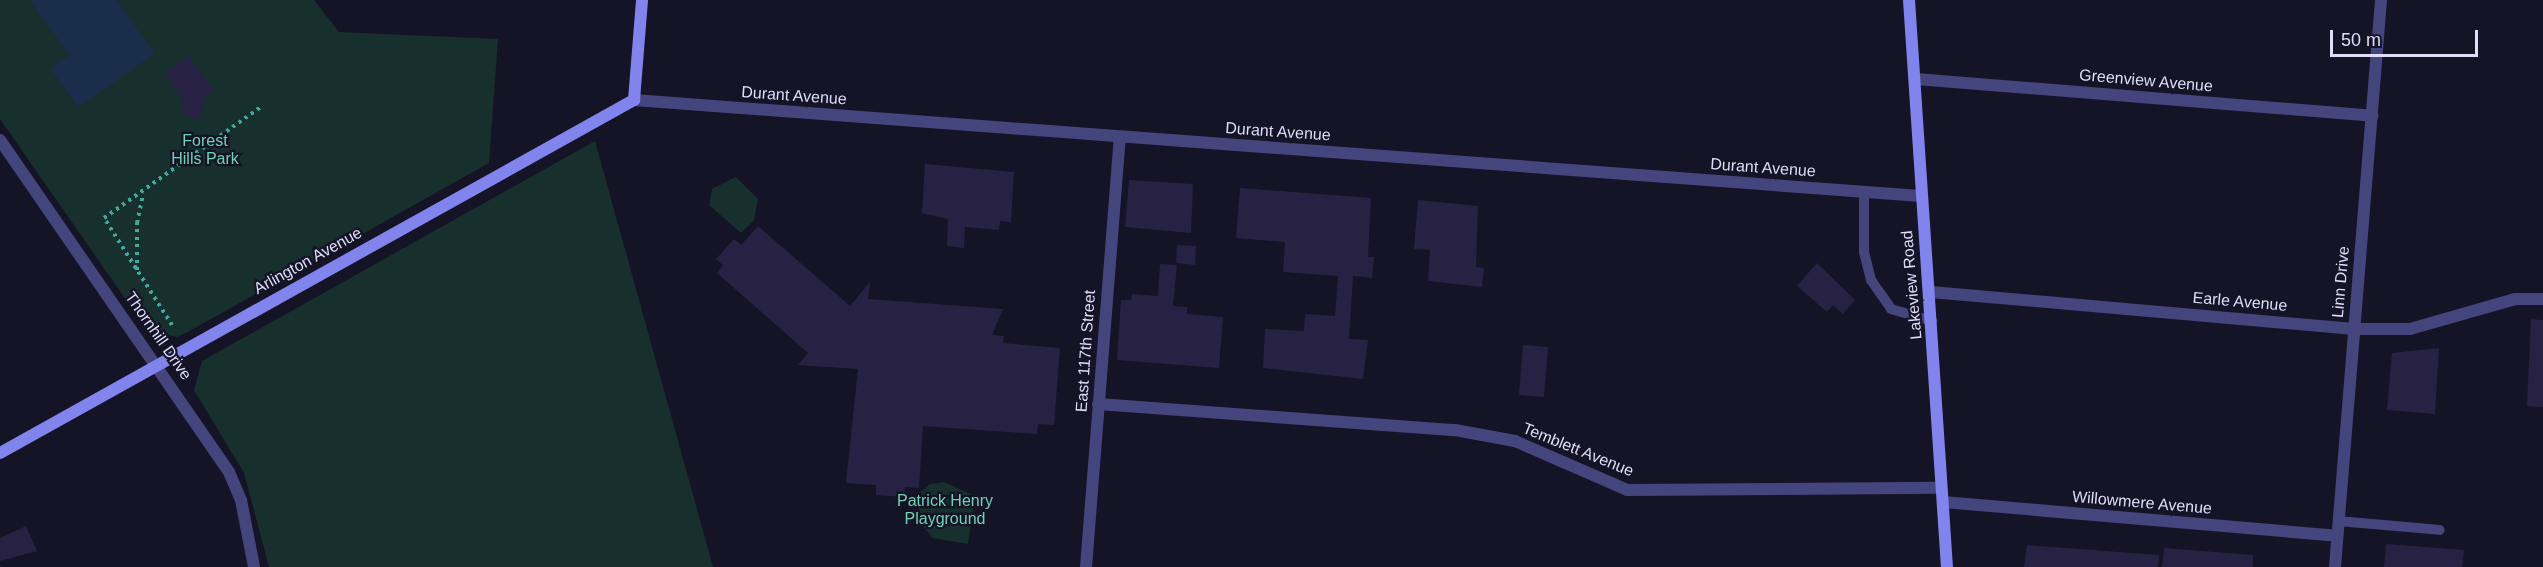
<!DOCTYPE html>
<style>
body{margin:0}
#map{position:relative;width:2543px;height:567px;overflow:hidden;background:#151326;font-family:Helvetica,sans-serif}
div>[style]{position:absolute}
.green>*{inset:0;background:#172f2d}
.water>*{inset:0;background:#182e4a}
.building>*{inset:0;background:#272244}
.path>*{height:4px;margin-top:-2px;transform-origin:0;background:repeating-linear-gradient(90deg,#41aa9e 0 3px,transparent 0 7.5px)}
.lane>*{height:10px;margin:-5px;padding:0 5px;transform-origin:5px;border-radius:5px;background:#45457e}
.street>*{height:12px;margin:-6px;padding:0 6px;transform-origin:6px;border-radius:6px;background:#45457e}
.secondary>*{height:12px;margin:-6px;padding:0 6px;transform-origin:6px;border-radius:6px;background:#8184ed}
span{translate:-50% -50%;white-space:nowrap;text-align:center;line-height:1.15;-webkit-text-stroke:4.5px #151326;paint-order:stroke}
.street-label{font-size:16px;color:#dfddfa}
.park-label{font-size:16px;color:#72d1b4}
.scale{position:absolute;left:2330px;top:30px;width:148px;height:27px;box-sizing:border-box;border:3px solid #dfddfa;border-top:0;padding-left:8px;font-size:18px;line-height:21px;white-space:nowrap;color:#dfddfa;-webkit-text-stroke:4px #151326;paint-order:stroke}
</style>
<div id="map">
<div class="green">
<i style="clip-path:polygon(0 0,314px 0,339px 32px,498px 39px,489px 163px,186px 333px,177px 337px,153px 332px,140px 320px,0 119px)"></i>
<i style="clip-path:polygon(595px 141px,713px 567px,269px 567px,244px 473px,194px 390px,202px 361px)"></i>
<i style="clip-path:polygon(736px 177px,758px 199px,754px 220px,741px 233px,709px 205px,712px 189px)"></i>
<i style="clip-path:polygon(944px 482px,975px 496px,968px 544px,932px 538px,920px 521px,917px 495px,930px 484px)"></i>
</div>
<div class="water">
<i style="clip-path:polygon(30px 0,117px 0,155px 54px,78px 107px,50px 68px,69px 55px)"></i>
</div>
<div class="building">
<i style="clip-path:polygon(189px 56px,214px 90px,206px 96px,201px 116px,195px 120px,182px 112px,184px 103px,165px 73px)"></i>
<i style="clip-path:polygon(925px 164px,1014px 172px,1011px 222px,1000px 221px,999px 230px,965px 227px,964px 248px,947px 246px,948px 219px,922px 213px)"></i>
<i style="clip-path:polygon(1129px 180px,1193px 184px,1191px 233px,1125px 227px)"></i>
<i style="clip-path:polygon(1240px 188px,1371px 198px,1368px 257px,1374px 257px,1372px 278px,1353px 276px,1349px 339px,1368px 340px,1363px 379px,1263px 368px,1265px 329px,1304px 331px,1305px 314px,1335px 316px,1338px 276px,1283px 272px,1285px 242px,1236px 238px)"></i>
<i style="clip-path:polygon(1418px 200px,1478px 206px,1476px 267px,1484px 268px,1482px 287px,1428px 281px,1430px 250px,1414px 249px)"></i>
<i style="clip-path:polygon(758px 226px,850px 306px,870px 282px,868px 299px,1003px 309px,992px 335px,1004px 336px,1003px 343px,1060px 348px,1054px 425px,1038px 424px,1037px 434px,923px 426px,919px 488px,905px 487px,904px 497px,876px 495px,876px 485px,846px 483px,858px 369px,798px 365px,808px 353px,717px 273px,723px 265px,716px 259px,734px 239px,741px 245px)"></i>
<i style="clip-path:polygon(1177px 245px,1196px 246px,1195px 265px,1176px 263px)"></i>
<i style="clip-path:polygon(1817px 263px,1855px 300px,1843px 314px,1833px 305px,1827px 312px,1797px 286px)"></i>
<i style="clip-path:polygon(1160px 264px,1177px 265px,1173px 306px,1187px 307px,1187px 314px,1223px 317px,1219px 368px,1117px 360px,1121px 300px,1131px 300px,1132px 294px,1158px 296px)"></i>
<i style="clip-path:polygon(2531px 319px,2543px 320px,2543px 407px,2527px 406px)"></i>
<i style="clip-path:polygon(1523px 345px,1548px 347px,1544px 397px,1519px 395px)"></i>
<i style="clip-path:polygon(2439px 348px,2435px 414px,2387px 410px,2392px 353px)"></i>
<i style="clip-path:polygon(26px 526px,37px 551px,0 561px,0 538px)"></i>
<i style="clip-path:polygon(2386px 544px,2464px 550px,2462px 567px,2384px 567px)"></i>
<i style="clip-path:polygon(2027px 545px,2159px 555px,2158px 567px,2024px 567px)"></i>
<i style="clip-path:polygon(2164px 548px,2253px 555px,2253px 567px,2162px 567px)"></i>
</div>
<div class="path">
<i style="left:137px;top:270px;width:47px;rotate:-90deg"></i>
<i style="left:137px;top:223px;width:30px;rotate:-78deg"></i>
<i style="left:172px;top:325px;width:127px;rotate:-122.4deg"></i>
<i style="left:104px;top:218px;width:192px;rotate:-35.3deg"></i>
</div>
<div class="lane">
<i style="left:1864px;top:192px;width:60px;rotate:90deg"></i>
<i style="left:1864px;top:252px;width:29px;rotate:76deg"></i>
<i style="left:1871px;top:280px;width:35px;rotate:55deg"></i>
<i style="left:1891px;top:309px;width:43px;rotate:16.3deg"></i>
<i style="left:2338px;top:521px;width:102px;rotate:5deg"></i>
</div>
<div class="street">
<i style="left:1916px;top:79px;width:458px;rotate:4.6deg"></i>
<i style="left:634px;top:100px;width:1290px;rotate:4.27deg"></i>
<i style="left:0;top:140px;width:403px;rotate:55.4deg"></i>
<i style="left:229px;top:472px;width:30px;rotate:67deg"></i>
<i style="left:241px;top:500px;width:68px;rotate:79deg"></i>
<i style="left:1931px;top:292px;width:425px;rotate:5deg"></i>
<i style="left:2354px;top:329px;width:56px"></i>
<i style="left:2410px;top:329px;width:109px;rotate:-15.9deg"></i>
<i style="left:2515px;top:299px;width:28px"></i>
<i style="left:1098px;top:404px;width:358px;rotate:4.2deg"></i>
<i style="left:1455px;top:430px;width:61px;rotate:10.4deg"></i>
<i style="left:1515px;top:441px;width:122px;rotate:23.6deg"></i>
<i style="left:1627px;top:490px;width:313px;rotate:-0.4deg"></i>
<i style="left:1943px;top:502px;width:395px;rotate:4.9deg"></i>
<i style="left:1086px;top:567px;width:431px;rotate:-85.5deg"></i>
<i style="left:2335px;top:567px;width:569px;rotate:-85.36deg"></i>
</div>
<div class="secondary">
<i style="left:1909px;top:0;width:568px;rotate:86.17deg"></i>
<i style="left:0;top:453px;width:726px;rotate:-29.11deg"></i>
<i style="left:634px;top:100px;width:100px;rotate:-85.4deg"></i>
</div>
<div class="street-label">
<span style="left:2146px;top:81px;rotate:5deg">Greenview Avenue</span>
<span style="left:794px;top:96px;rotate:4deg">Durant Avenue</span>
<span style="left:1278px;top:132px;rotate:4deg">Durant Avenue</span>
<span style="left:1763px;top:168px;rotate:4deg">Durant Avenue</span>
<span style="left:308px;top:261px;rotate:-29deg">Arlington Avenue</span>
<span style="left:2341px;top:282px;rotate:-85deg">Linn Drive</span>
<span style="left:1912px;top:285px;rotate:-95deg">Lakeview Road</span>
<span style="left:2240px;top:302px;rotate:5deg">Earle Avenue</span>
<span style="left:158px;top:336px;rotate:55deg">Thornhill Drive</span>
<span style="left:1086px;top:351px;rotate:-86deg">East 117th Street</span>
<span style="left:1578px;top:450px;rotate:22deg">Temblett Avenue</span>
<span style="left:2142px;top:503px;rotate:5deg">Willowmere Avenue</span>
</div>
<div class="park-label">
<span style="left:205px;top:150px">Forest<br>Hills Park</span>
<span style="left:945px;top:510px">Patrick Henry<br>Playground</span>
</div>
<div class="scale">50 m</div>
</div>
